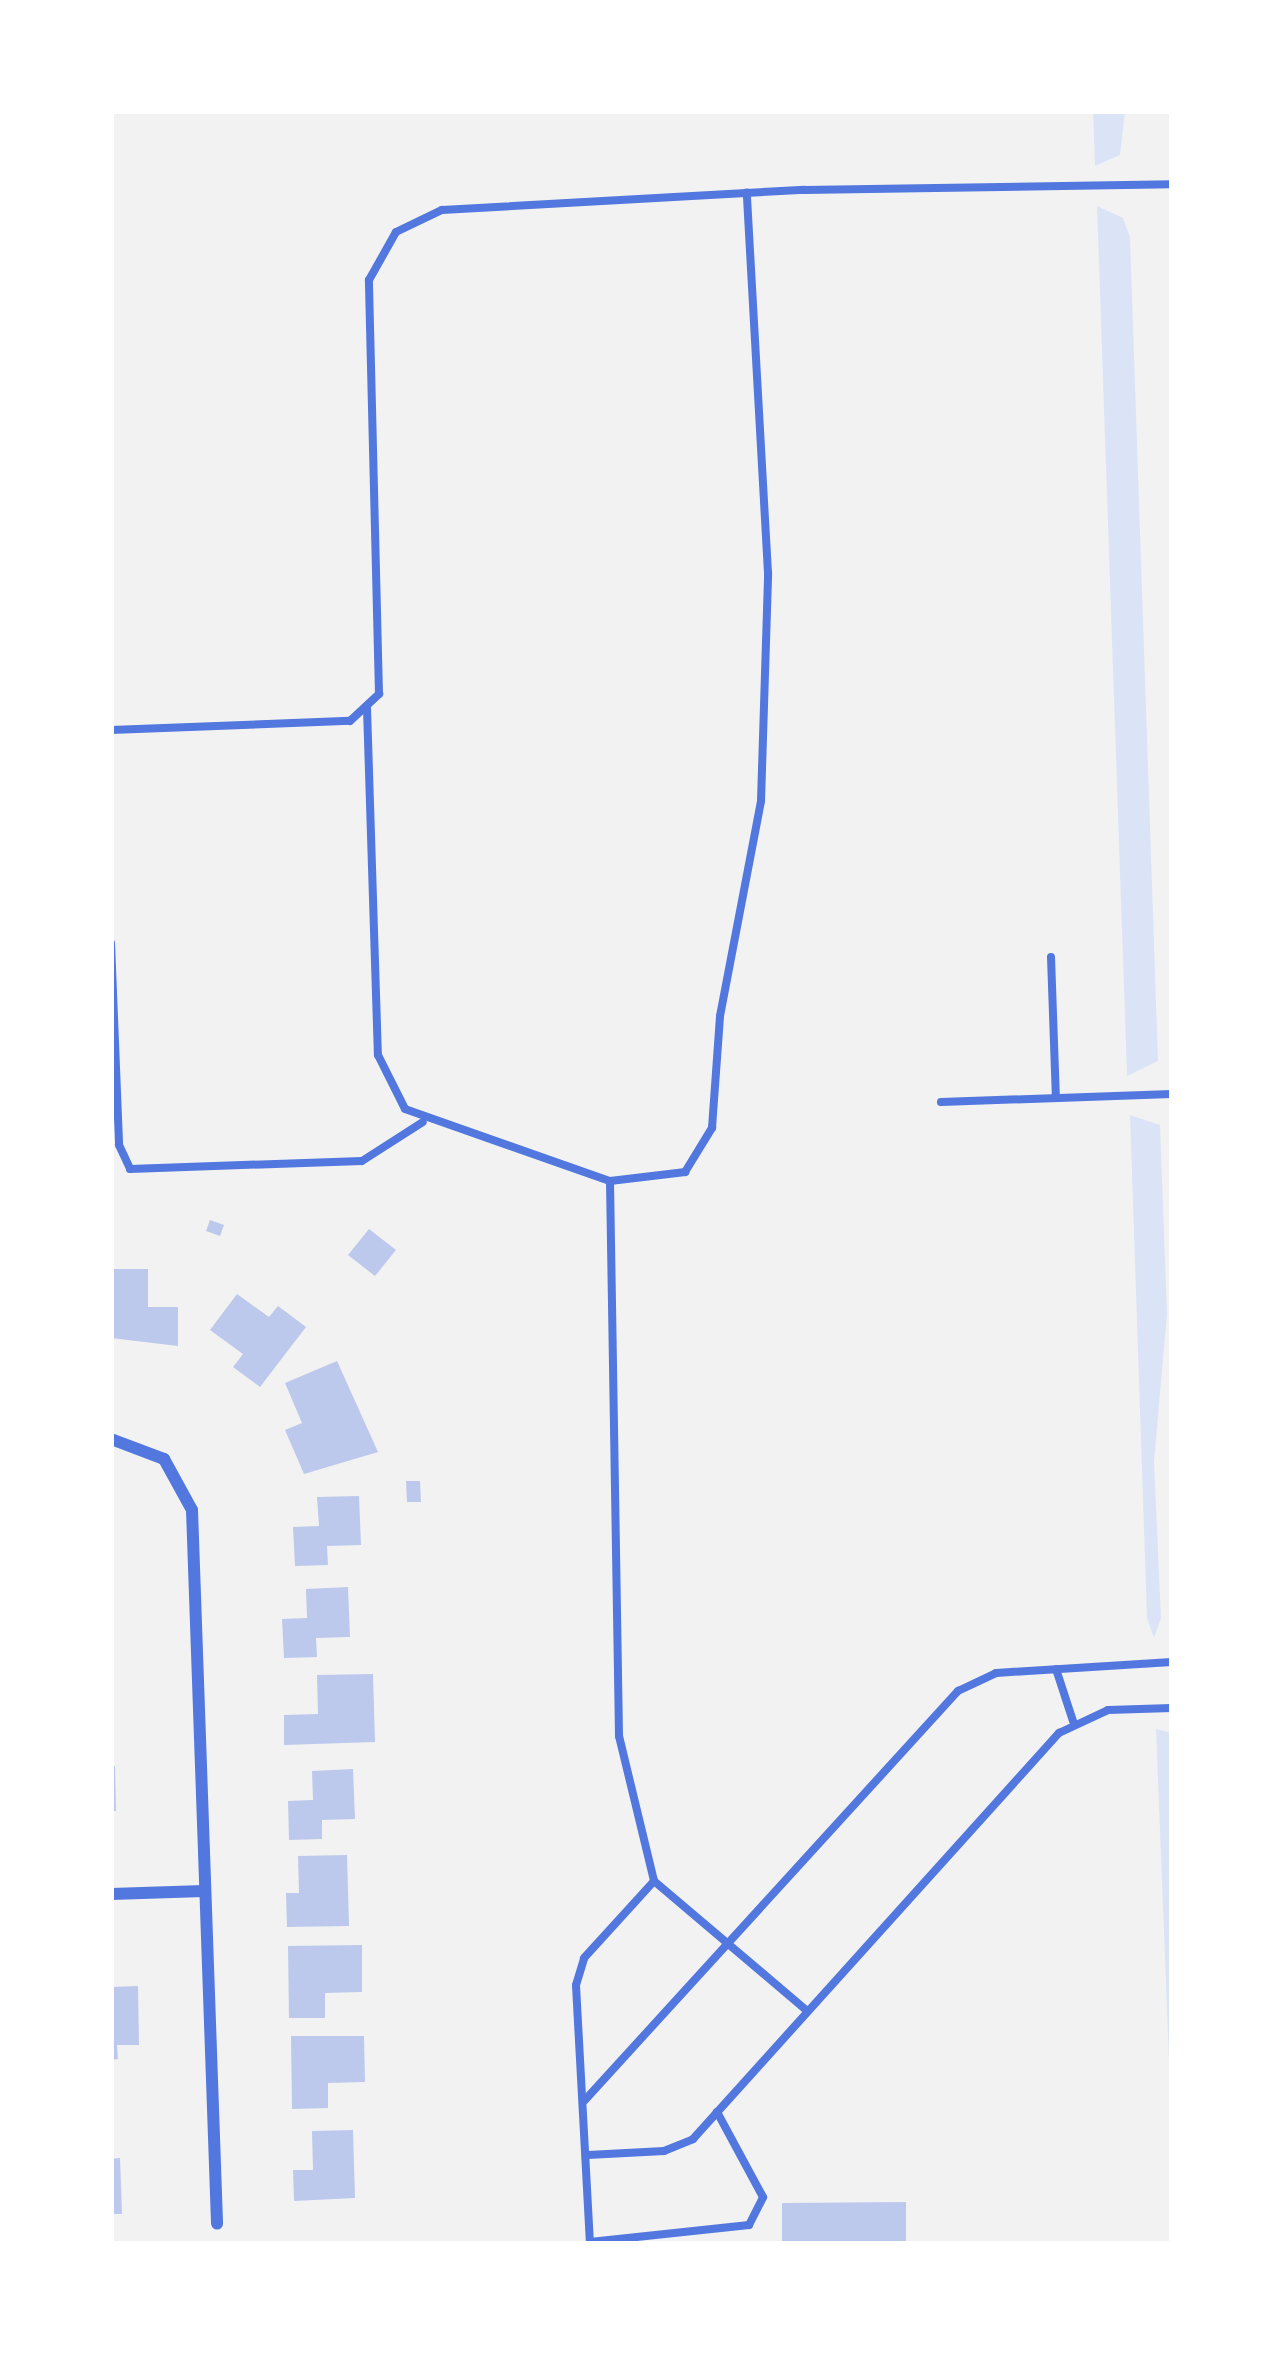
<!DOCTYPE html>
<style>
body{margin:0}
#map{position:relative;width:1283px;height:2355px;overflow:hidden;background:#f2f2f2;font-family:Mulish,sans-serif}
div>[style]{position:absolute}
.green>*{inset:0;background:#dbe4f7}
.building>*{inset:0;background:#bdc9ec}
.service>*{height:8px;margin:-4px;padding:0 4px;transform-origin:4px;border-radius:4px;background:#5277de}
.minor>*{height:12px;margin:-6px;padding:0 6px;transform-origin:6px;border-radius:6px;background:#5277de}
span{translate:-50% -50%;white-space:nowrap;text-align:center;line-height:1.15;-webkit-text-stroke:9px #fff;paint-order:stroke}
.frame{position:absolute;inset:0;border:114px solid #fff;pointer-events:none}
</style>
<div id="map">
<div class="green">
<i style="clip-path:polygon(1093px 111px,1125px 111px,1120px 155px,1095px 166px)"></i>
<i style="clip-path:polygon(1097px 206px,1123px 218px,1130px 237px,1158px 1061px,1127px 1076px)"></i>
<i style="clip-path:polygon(1130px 1115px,1160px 1125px,1167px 1314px,1154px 1462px,1161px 1618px,1154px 1638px,1147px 1618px)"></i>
<i style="clip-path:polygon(1156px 1729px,1172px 1733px,1172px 2137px)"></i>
</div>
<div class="building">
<i style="clip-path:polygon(210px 1220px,224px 1225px,220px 1236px,206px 1231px)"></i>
<i style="clip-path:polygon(369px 1229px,396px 1250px,375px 1276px,348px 1255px)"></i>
<i style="clip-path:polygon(111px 1269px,148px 1269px,148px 1307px,178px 1307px,178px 1346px,111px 1338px)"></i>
<i style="clip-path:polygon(237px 1294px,269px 1317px,278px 1306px,306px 1327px,260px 1387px,233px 1367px,243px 1354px,210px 1330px)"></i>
<i style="clip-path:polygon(337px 1361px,378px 1452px,304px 1474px,285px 1430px,302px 1423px,285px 1383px)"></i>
<i style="clip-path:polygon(406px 1481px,420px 1481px,421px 1502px,407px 1502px)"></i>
<i style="clip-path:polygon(359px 1496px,361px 1545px,327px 1546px,328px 1565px,295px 1566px,293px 1527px,319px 1526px,317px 1497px)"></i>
<i style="clip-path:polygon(348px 1587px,350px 1637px,316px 1638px,317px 1657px,284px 1658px,282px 1619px,307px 1618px,306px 1589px)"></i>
<i style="clip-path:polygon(373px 1674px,375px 1742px,284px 1745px,284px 1715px,318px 1714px,317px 1675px)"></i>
<i style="clip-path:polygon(115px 1766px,116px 1811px,111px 1811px,111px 1767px)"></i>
<i style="clip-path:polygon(353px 1769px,355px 1819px,322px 1820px,322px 1839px,289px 1840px,288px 1801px,313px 1800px,312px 1771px)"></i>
<i style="clip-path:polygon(347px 1855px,349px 1926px,287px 1927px,286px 1893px,299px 1893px,298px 1856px)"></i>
<i style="clip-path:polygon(362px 1945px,362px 1992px,325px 1993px,325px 2018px,289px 2018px,288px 1946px)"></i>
<i style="clip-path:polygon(138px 1986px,139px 2045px,117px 2045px,118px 2059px,111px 2060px,111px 1987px)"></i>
<i style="clip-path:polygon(291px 2036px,364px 2036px,365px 2082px,328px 2083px,328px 2108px,292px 2109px)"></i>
<i style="clip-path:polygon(353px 2130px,355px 2198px,294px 2201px,293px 2170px,313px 2170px,312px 2131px)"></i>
<i style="clip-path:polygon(120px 2158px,122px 2214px,111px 2214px,111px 2159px)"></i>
<i style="clip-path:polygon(906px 2202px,906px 2244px,782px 2244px,782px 2203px)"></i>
</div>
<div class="service">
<i style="left:367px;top:708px;width:347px;rotate:88.2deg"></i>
<i style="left:378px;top:1055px;width:60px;rotate:63.4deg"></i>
<i style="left:405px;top:1109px;width:217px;rotate:19.4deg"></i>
<i style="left:610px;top:1181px;width:555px;rotate:89.07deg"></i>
<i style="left:619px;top:1736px;width:149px;rotate:76.4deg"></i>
<i style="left:111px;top:730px;width:239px;rotate:-2.2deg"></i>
<i style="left:350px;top:721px;width:40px;rotate:-43deg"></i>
<i style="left:379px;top:694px;width:414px;rotate:-91.4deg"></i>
<i style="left:369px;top:280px;width:55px;rotate:-60.6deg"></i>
<i style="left:396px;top:232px;width:51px;rotate:-25.6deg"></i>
<i style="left:442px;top:210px;width:363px;rotate:-3.2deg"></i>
<i style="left:804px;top:190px;width:368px;rotate:-0.9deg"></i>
<i style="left:111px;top:943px;width:202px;rotate:87.7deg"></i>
<i style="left:119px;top:1145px;width:26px;rotate:65deg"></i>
<i style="left:130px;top:1169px;width:232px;rotate:-2deg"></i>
<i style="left:362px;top:1161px;width:72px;rotate:-32.6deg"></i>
<i style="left:1051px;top:957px;width:141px;rotate:88deg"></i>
<i style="left:941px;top:1102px;width:231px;rotate:-2deg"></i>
<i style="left:610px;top:1181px;width:76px;rotate:-6.8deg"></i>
<i style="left:685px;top:1172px;width:52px;rotate:-58.5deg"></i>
<i style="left:712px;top:1128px;width:112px;rotate:-85.9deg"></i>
<i style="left:720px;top:1016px;width:219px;rotate:-79.2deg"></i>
<i style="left:761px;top:801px;width:228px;rotate:-88.2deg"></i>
<i style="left:768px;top:573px;width:381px;rotate:-93.2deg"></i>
<i style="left:1056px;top:1669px;width:55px;rotate:71.9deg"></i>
<i style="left:585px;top:2100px;width:554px;rotate:-47.64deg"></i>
<i style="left:958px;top:1691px;width:42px;rotate:-25.3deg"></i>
<i style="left:996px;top:1673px;width:176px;rotate:-3.6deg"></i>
<i style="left:588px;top:2155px;width:76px;rotate:-3deg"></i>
<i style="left:664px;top:2151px;width:31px;rotate:-22deg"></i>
<i style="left:693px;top:2139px;width:547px;rotate:-47.97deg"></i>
<i style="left:1059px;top:1733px;width:54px;rotate:-25.1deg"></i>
<i style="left:1108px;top:1710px;width:64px;rotate:-1.8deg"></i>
<i style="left:590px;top:2242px;width:160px;rotate:-6.1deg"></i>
<i style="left:749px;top:2225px;width:31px;rotate:-63deg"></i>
<i style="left:763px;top:2197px;width:97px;rotate:-118.4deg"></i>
<i style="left:590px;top:2244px;width:259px;rotate:-93.1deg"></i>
<i style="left:576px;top:1985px;width:28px;rotate:-73deg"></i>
<i style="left:584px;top:1958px;width:104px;rotate:-47.7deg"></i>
<i style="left:654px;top:1881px;width:199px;rotate:40.3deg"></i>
</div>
<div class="minor">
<i style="left:111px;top:1439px;width:57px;rotate:20.7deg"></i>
<i style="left:164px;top:1459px;width:58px;rotate:61.2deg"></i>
<i style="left:192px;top:1510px;width:714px;rotate:87.99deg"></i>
<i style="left:111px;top:1894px;width:93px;rotate:-1.8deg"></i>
</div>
<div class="frame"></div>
</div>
